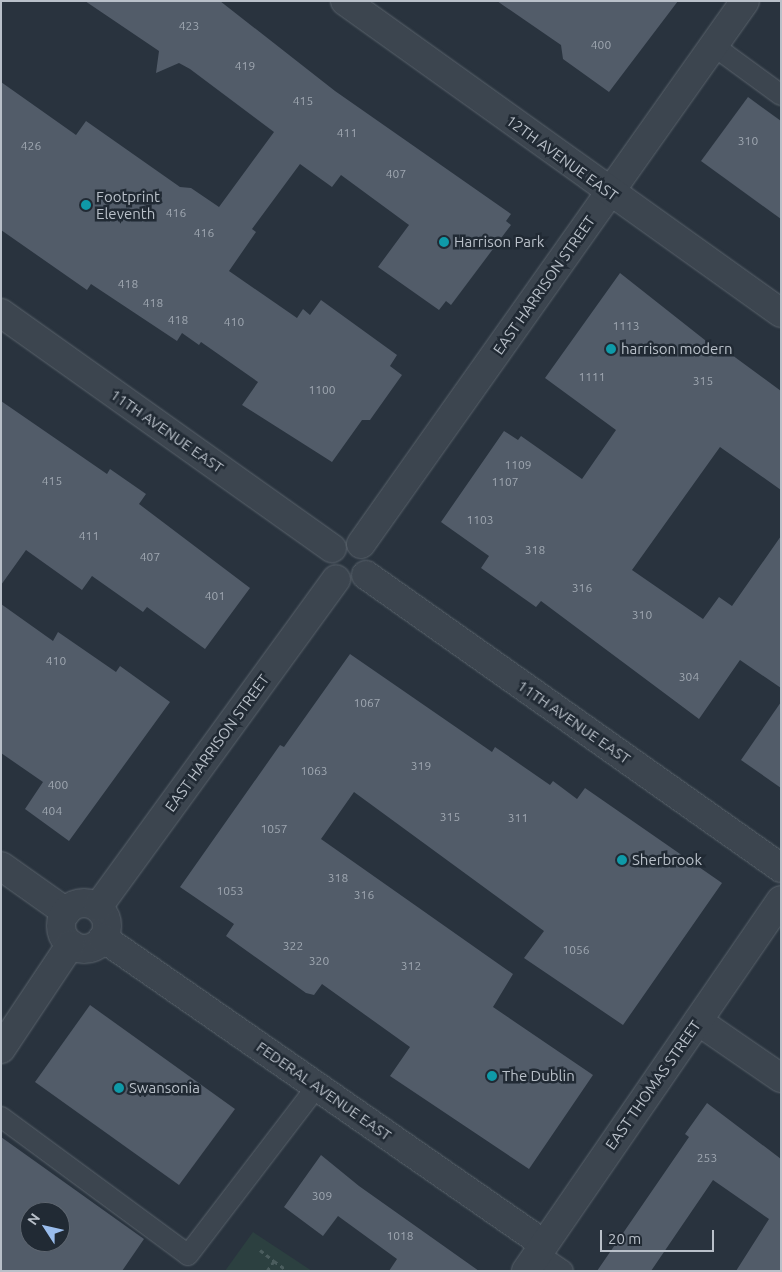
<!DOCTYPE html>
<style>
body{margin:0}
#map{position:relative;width:782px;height:1272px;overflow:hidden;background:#29333e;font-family:Ubuntu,sans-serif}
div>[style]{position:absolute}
.green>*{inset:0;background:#2c4040}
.building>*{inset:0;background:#525c69}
.path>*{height:3px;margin-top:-1.5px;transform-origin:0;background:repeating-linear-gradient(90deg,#4b5d5e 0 4px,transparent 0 8px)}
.roads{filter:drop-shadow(0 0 1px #5a636c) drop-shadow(0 0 1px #5a636c)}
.service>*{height:20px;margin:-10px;padding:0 10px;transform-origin:10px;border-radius:10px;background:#3c454f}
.minor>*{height:28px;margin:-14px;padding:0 14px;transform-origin:14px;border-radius:14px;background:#3c454f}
.minor>.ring{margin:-14px;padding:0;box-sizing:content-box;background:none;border:28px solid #3c454f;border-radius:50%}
.tertiary>*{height:28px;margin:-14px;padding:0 14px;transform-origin:14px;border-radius:14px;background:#3c454f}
.dots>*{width:14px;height:14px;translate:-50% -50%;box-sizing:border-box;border:2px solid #212a34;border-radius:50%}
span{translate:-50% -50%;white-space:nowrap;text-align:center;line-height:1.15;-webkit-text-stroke:5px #212a34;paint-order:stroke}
.number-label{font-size:12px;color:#9fa7b1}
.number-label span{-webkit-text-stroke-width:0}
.street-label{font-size:15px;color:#b9c0c9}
.poi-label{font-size:15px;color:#b9c0c9}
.left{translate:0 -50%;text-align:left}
.frame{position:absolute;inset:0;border:2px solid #b9c0c9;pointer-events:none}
.north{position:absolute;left:20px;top:1202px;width:50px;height:50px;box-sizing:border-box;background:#212a34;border:1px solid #5e6670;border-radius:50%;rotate:305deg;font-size:14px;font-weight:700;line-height:20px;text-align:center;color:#b9c0c9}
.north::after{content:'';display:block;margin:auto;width:18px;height:22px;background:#9abded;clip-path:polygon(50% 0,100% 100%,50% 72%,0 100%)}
.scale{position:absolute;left:600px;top:1230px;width:114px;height:22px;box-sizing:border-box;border:2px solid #b9c0c9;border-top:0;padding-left:6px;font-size:15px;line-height:18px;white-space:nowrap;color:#b9c0c9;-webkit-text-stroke:4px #212a34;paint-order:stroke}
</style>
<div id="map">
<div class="green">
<i style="clip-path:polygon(253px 1232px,312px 1271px,225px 1271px)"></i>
</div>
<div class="building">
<i style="clip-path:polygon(85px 1px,220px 1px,335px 91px,511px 214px,506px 221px,511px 225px,451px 305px,446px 301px,439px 310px,378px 267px,409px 225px,341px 175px,332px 187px,300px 164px,252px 229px,256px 232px,229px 271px,297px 318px,303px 309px,310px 315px,321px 300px,397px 355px,390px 366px,402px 375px,370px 420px,362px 420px,332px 462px,242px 405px,258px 382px,201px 342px,199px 345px,182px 333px,177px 341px,91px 284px,87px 290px,1px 230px,1px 82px,76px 135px,86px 121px,180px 187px,191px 188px,219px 207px,274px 132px,190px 69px,179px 63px,156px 73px,159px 51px)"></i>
<i style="clip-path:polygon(497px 1px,678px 1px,609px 92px,563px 59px,561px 45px)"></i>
<i style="clip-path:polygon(748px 97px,781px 121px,781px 219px,701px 161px)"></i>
<i style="clip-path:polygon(620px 273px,715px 348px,717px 344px,781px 391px,781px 490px,720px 447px,632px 570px,703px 619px,719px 597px,732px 606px,781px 536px,781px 688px,740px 660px,699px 719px,541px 601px,536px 607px,481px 568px,489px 556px,441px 522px,504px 431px,518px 440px,521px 436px,582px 479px,616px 430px,545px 378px)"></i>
<i style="clip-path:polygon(1px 401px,107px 474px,110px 469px,146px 494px,139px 504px,250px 588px,205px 649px,147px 607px,143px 612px,92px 576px,82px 590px,26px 550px,1px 585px)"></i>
<i style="clip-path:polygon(1px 604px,53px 641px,58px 632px,116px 672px,120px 666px,170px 702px,69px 841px,25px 809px,43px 782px,1px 753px)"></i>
<i style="clip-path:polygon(350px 654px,492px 752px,495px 747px,550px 785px,553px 781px,577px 799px,585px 788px,722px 883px,623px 1025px,524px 958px,544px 931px,354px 792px,321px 839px,513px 974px,493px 1007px,593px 1075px,529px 1169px,390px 1076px,410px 1047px,322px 984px,314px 995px,306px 993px,226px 936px,234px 924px,180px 887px,280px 745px,284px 747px)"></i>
<i style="clip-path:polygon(781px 702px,781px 788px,741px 760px)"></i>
<i style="clip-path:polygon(90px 1005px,235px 1109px,179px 1185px,35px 1082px)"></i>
<i style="clip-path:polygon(707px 1103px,781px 1159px,781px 1271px,736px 1271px,769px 1219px,713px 1180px,651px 1271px,597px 1271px,689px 1137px,685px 1134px)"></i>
<i style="clip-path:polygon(evenodd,1px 1137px,144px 1239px,122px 1271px,1px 1271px,1px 1137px,30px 1212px,60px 1212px,60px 1242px,30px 1242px,30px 1212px)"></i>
<i style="clip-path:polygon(321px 1155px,359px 1186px,479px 1271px,389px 1271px,397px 1259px,338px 1216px,323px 1236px,284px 1207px)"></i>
</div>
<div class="path">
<i style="left:260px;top:1250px;width:18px;rotate:38deg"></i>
<i style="left:274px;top:1261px;width:12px;rotate:125deg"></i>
<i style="left:274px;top:1261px;width:17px;rotate:36deg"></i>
</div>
<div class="roads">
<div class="service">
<i style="left:714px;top:46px;width:83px;rotate:36.2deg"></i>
<i style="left:1px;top:1117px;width:232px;rotate:36.4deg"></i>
<i style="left:188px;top:1255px;width:213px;rotate:-52.6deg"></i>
<i style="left:538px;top:1254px;width:30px;rotate:34deg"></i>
</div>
<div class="minor">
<i style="left:1px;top:313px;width:406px;rotate:35.4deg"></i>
<i style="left:361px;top:544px;width:665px;rotate:-54.73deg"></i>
<i style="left:366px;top:575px;width:508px;rotate:35.22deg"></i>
<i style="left:1px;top:866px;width:80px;rotate:35.3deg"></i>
<i class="ring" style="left:61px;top:903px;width:18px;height:18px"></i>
<i style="left:98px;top:907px;width:405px;rotate:-54deg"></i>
<i style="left:103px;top:938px;width:537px;rotate:34.76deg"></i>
<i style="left:698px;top:1021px;width:101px;rotate:34.5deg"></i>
<i style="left:1px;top:1049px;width:126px;rotate:-56.3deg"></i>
<i style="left:526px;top:1271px;width:450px;rotate:-55.5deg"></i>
</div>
<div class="tertiary">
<i style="left:345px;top:1px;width:536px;rotate:35.59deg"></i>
</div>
</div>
<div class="dots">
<i style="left:86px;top:205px;background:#0f9aa8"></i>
<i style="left:444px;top:242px;background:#0f9aa8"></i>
<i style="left:611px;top:349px;background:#0f9aa8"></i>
<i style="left:622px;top:860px;background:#0f9aa8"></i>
<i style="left:492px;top:1076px;background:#0f9aa8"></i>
<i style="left:119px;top:1088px;background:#0f9aa8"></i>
</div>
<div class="number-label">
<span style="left:189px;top:26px">423</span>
<span style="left:601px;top:45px">400</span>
<span style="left:245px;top:66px">419</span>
<span style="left:303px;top:101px">415</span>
<span style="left:347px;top:133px">411</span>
<span style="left:748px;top:141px">310</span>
<span style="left:31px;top:146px">426</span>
<span style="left:396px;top:174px">407</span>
<span style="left:176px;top:213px">416</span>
<span style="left:204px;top:233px">416</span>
<span style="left:128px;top:284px">418</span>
<span style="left:153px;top:303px">418</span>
<span style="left:178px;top:320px">418</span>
<span style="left:234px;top:322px">410</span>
<span style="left:626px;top:326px">1113</span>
<span style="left:592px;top:377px">1111</span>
<span style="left:703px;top:381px">315</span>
<span style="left:322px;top:390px">1100</span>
<span style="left:518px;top:465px">1109</span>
<span style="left:52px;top:481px">415</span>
<span style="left:505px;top:482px">1107</span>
<span style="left:480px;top:520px">1103</span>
<span style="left:89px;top:536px">411</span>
<span style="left:535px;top:550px">318</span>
<span style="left:150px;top:557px">407</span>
<span style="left:582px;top:588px">316</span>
<span style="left:215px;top:596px">401</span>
<span style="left:642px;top:615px">310</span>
<span style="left:56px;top:661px">410</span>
<span style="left:689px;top:677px">304</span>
<span style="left:367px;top:703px">1067</span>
<span style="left:421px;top:766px">319</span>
<span style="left:314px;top:771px">1063</span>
<span style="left:58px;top:785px">400</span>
<span style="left:52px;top:811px">404</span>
<span style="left:450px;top:817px">315</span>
<span style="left:518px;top:818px">311</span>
<span style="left:274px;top:829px">1057</span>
<span style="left:338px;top:878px">318</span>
<span style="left:230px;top:891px">1053</span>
<span style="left:364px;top:895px">316</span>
<span style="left:293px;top:946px">322</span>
<span style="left:576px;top:950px">1056</span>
<span style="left:319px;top:961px">320</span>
<span style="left:411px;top:966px">312</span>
<span style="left:707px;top:1158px">253</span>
<span style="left:322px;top:1196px">309</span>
<span style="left:400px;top:1236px">1018</span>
</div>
<div class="street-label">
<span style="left:562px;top:158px;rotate:36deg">12TH AVENUE EAST</span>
<span style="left:544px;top:285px;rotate:-55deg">EAST HARRISON STREET</span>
<span style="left:167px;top:431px;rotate:35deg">11TH AVENUE EAST</span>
<span style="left:574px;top:722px;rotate:35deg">11TH AVENUE EAST</span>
<span style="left:217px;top:743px;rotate:-54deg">EAST HARRISON STREET</span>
<span style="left:653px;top:1085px;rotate:-55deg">EAST THOMAS STREET</span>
<span style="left:324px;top:1091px;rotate:35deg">FEDERAL AVENUE EAST</span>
</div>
<div class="poi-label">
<span class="left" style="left:96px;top:205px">Footprint<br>Eleventh</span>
<span class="left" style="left:454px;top:242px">Harrison Park</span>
<span class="left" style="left:621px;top:349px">harrison modern</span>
<span class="left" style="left:632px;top:860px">Sherbrook</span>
<span class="left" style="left:502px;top:1076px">The Dublin</span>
<span class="left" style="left:129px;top:1088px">Swansonia</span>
</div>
<div class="frame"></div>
<div class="north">N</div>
<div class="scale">20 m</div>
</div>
